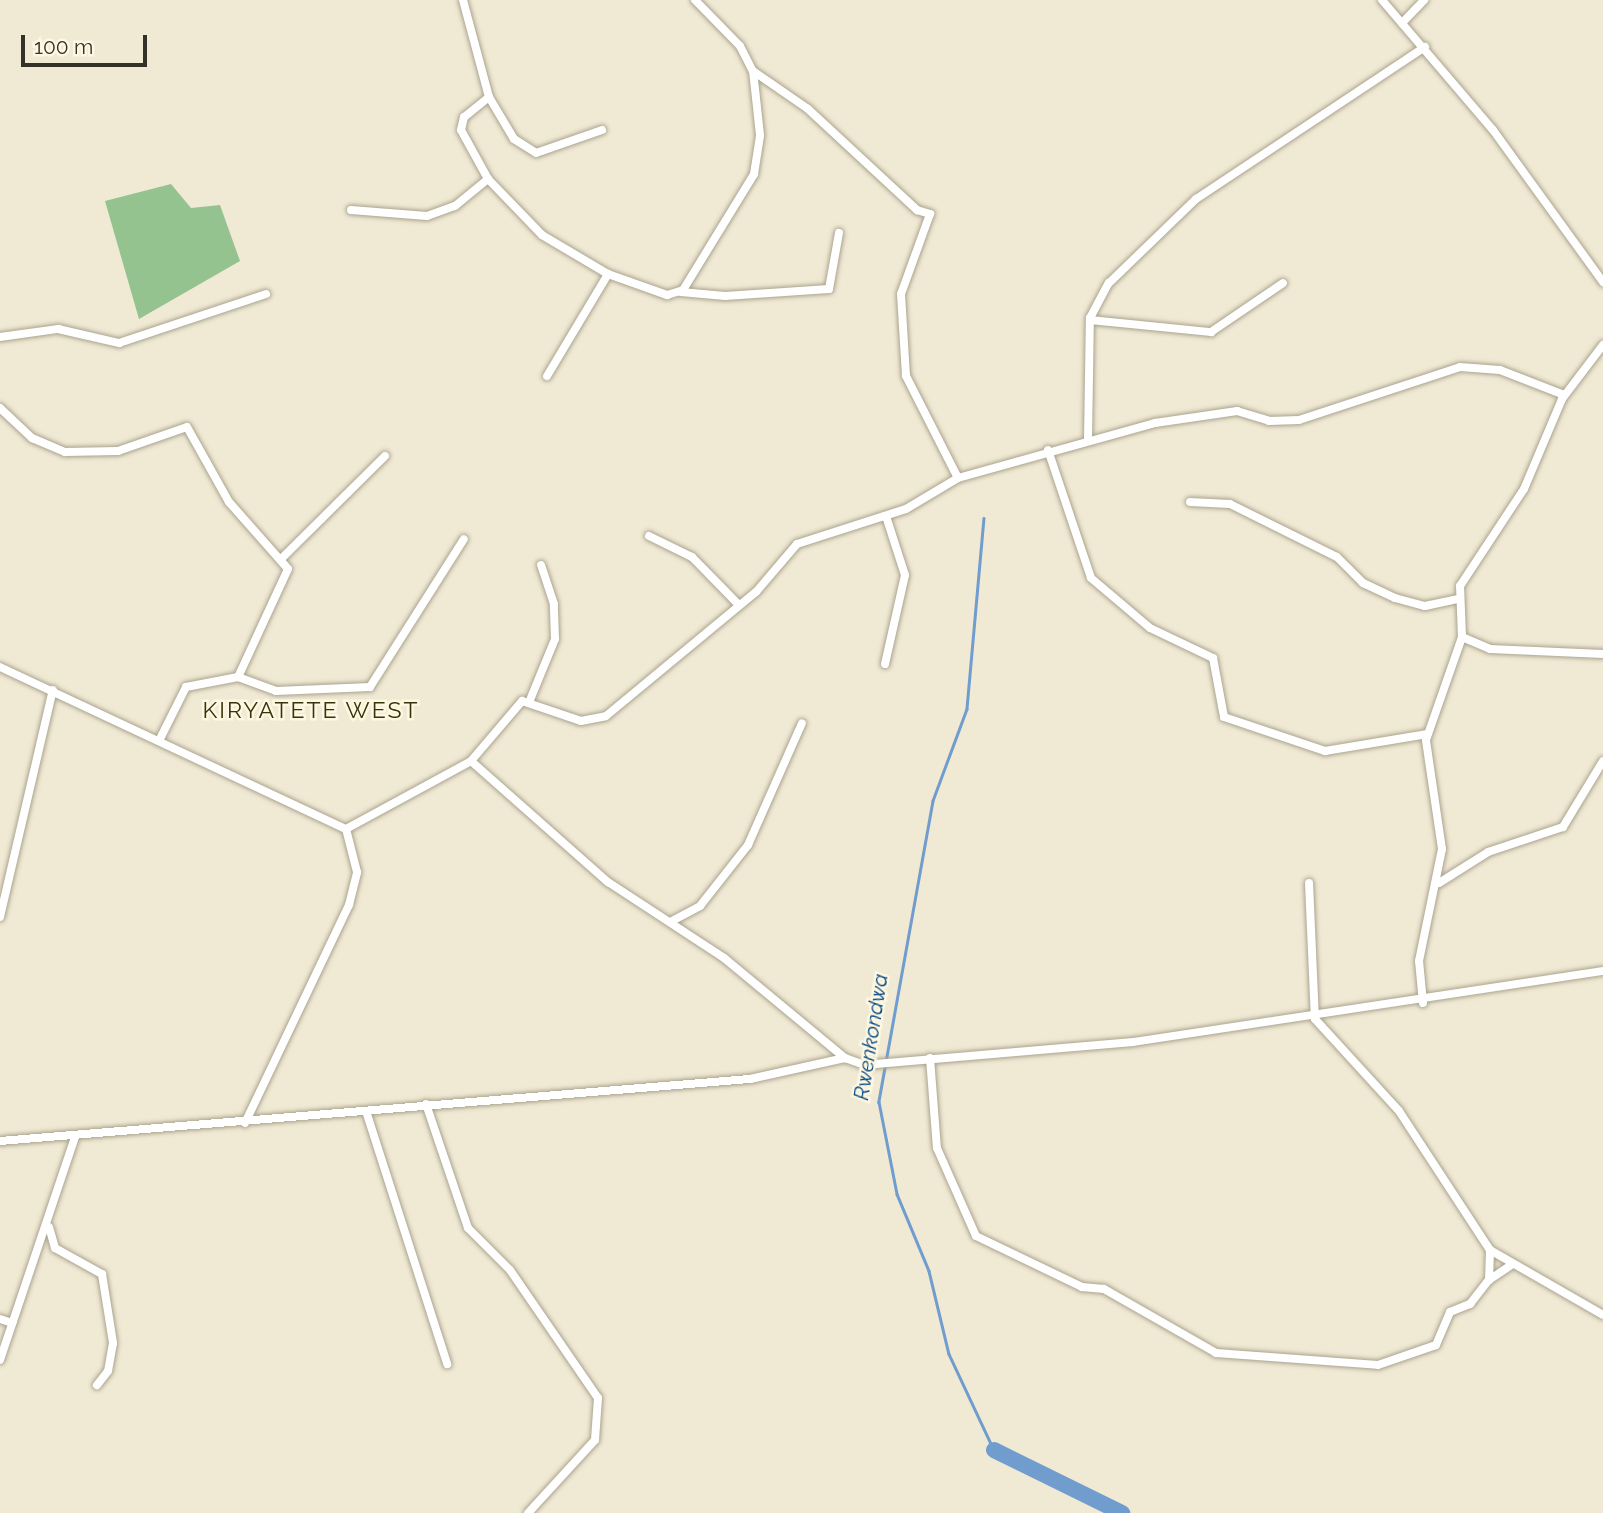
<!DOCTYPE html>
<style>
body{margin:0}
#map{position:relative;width:1603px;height:1513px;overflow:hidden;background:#f0e9d4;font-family:Raleway,sans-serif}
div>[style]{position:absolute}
.forest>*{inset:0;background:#95c38f}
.stream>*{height:2.5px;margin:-1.25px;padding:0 1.25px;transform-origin:1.25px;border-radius:1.25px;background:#709dce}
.river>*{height:16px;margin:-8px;padding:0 8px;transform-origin:8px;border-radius:8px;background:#709dce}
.roads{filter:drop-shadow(0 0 2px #aaa48f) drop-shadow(0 0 2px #aaa48f)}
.minor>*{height:8px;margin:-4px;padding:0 4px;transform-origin:4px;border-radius:4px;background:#fff}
span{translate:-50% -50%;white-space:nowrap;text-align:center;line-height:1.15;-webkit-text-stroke:5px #fef7e1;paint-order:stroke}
.water-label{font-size:21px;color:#004783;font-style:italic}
.quarter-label{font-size:23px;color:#35340a;letter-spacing:2px}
.scale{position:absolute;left:21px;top:35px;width:126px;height:32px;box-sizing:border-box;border:4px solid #343129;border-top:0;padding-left:9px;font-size:21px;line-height:24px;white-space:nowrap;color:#343129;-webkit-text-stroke:5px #fef7e1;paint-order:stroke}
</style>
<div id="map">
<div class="forest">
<i style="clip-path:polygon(171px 184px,191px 208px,220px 205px,240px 261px,139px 319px,105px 201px)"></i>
</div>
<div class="stream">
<i style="left:984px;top:518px;width:192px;rotate:95.1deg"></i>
<i style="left:967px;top:709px;width:98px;rotate:110.3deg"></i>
<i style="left:933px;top:801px;width:306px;rotate:100.2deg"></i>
<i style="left:879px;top:1102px;width:94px;rotate:78.9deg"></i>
<i style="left:897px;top:1194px;width:83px;rotate:67.4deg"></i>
<i style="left:929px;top:1271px;width:85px;rotate:76.5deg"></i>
<i style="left:949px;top:1354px;width:106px;rotate:64.9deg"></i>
</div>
<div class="river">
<i style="left:994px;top:1450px;width:143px;rotate:26.2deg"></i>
</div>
<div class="roads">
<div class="minor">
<i style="left:463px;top:0;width:100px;rotate:75deg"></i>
<i style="left:489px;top:97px;width:32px;rotate:141deg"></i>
<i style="left:464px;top:117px;width:13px;rotate:103deg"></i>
<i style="left:461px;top:130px;width:56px;rotate:61.1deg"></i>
<i style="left:488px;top:179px;width:78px;rotate:46deg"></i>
<i style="left:542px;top:235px;width:77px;rotate:30.6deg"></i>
<i style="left:608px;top:274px;width:63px;rotate:19.6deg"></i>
<i style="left:667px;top:295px;width:17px;rotate:-17deg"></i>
<i style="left:683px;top:290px;width:136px;rotate:-58.5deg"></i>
<i style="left:754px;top:174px;width:39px;rotate:-81deg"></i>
<i style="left:760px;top:135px;width:64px;rotate:-96.2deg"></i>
<i style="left:695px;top:0;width:64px;rotate:45.6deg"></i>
<i style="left:740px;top:46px;width:28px;rotate:63deg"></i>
<i style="left:753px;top:71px;width:67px;rotate:34.6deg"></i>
<i style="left:808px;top:109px;width:149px;rotate:42.8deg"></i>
<i style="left:917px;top:210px;width:14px;rotate:17deg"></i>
<i style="left:930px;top:214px;width:85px;rotate:109.9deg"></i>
<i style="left:901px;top:294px;width:82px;rotate:86.5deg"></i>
<i style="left:906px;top:376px;width:114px;rotate:63deg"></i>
<i style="left:1382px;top:0;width:171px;rotate:49.5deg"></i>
<i style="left:1493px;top:130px;width:188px;rotate:54.1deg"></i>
<i style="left:1402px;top:23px;width:32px;rotate:-46deg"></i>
<i style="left:489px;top:97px;width:49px;rotate:59.2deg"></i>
<i style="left:514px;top:139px;width:26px;rotate:32deg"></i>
<i style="left:536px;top:153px;width:70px;rotate:-19.2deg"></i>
<i style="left:351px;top:210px;width:76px;rotate:4.5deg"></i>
<i style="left:427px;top:216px;width:30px;rotate:-20deg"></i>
<i style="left:455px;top:206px;width:43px;rotate:-39.3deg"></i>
<i style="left:681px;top:292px;width:44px;rotate:5.2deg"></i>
<i style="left:725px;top:296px;width:104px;rotate:-3.9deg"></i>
<i style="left:829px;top:289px;width:57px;rotate:-79.9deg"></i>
<i style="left:1090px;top:320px;width:122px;rotate:5.7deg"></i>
<i style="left:1211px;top:332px;width:87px;rotate:-34.2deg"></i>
<i style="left:0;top:337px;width:59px;rotate:-7.9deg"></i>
<i style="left:58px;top:329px;width:63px;rotate:12.9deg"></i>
<i style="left:119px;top:343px;width:155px;rotate:-18.4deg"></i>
<i style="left:547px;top:376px;width:119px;rotate:-59.1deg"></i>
<i style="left:0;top:408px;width:44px;rotate:43.2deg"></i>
<i style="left:32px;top:438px;width:36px;rotate:23deg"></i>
<i style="left:65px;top:452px;width:53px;rotate:-1.1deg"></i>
<i style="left:118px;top:451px;width:73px;rotate:-19.2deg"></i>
<i style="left:187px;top:427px;width:86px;rotate:60.8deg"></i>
<i style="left:229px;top:502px;width:89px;rotate:48.6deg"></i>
<i style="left:288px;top:569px;width:119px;rotate:114.8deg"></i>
<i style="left:238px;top:677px;width:53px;rotate:169.1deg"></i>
<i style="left:186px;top:687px;width:60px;rotate:116.6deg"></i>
<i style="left:1088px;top:439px;width:121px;rotate:-89.1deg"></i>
<i style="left:1090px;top:318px;width:40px;rotate:-62deg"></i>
<i style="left:1109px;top:283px;width:121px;rotate:-44deg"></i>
<i style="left:1196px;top:199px;width:275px;rotate:-33.6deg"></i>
<i style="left:1048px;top:450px;width:135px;rotate:71.4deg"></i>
<i style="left:1091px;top:578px;width:77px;rotate:40.3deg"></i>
<i style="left:1150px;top:628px;width:70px;rotate:25.5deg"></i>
<i style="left:1213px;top:658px;width:60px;rotate:79.4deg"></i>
<i style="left:1224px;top:717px;width:107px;rotate:18.6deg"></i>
<i style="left:1325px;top:751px;width:104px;rotate:-9.4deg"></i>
<i style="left:1190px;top:502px;width:40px;rotate:2.9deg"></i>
<i style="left:1230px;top:504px;width:119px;rotate:26.4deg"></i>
<i style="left:1337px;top:557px;width:37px;rotate:45deg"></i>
<i style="left:1363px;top:583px;width:35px;rotate:25deg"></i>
<i style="left:1395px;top:598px;width:31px;rotate:15deg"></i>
<i style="left:1425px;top:606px;width:33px;rotate:-12deg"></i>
<i style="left:649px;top:536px;width:48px;rotate:26deg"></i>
<i style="left:692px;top:557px;width:67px;rotate:45.6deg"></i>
<i style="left:282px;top:558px;width:145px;rotate:-44.7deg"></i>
<i style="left:1462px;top:637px;width:30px;rotate:23deg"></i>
<i style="left:1490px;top:649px;width:113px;rotate:2.5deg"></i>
<i style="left:885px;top:664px;width:91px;rotate:-77.3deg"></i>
<i style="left:905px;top:575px;width:62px;rotate:-107.9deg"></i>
<i style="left:0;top:667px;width:382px;rotate:25.1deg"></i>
<i style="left:346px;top:829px;width:142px;rotate:-28.5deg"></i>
<i style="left:471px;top:761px;width:183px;rotate:41.5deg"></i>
<i style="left:608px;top:882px;width:139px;rotate:33.2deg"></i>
<i style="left:724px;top:958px;width:157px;rotate:39.6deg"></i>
<i style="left:238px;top:677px;width:40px;rotate:20.2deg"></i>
<i style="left:276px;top:691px;width:94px;rotate:-2.4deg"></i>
<i style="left:370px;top:687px;width:175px;rotate:-57.6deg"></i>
<i style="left:530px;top:700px;width:66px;rotate:-67.7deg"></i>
<i style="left:555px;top:639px;width:35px;rotate:-92deg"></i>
<i style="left:554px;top:604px;width:41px;rotate:-108.4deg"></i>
<i style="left:471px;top:761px;width:79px;rotate:-49.6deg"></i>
<i style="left:522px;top:701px;width:62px;rotate:18.7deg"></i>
<i style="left:581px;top:721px;width:25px;rotate:-11deg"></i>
<i style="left:606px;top:716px;width:195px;rotate:-39.6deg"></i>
<i style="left:756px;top:592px;width:63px;rotate:-49.5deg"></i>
<i style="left:797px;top:544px;width:114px;rotate:-17.8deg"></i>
<i style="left:906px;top:509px;width:61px;rotate:-30.8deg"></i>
<i style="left:958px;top:478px;width:205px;rotate:-15.6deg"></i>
<i style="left:1155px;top:423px;width:83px;rotate:-8.3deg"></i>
<i style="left:1237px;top:411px;width:34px;rotate:17deg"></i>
<i style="left:1269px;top:421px;width:30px;rotate:-2deg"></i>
<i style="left:1299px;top:420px;width:169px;rotate:-18.2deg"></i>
<i style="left:1460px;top:367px;width:40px;rotate:4.3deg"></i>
<i style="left:1500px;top:370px;width:69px;rotate:21.3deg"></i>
<i style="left:1309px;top:883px;width:136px;rotate:87.5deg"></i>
<i style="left:1315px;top:1019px;width:125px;rotate:47.6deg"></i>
<i style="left:1399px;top:1111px;width:166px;rotate:56.8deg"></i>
<i style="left:1490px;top:1250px;width:130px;rotate:29.9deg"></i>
<i style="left:1439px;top:883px;width:58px;rotate:-32.3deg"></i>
<i style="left:1488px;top:852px;width:79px;rotate:-18.4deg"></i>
<i style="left:1563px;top:827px;width:77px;rotate:-58.8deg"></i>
<i style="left:0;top:917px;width:233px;rotate:-76.9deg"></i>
<i style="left:672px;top:921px;width:32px;rotate:-28deg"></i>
<i style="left:700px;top:906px;width:78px;rotate:-51.8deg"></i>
<i style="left:748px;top:845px;width:133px;rotate:-66.1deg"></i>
<i style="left:1423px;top:1003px;width:42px;rotate:-95.4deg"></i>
<i style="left:1419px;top:961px;width:114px;rotate:-78.4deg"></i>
<i style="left:1442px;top:849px;width:110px;rotate:-98.4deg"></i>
<i style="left:1426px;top:740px;width:109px;rotate:-70.7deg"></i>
<i style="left:1462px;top:637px;width:51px;rotate:-92.2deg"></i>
<i style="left:1460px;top:586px;width:116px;rotate:-56.6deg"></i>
<i style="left:1524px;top:489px;width:98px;rotate:-67.1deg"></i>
<i style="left:1562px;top:399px;width:68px;rotate:-52.8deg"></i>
<i style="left:930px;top:1058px;width:90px;rotate:85.6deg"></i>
<i style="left:937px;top:1148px;width:96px;rotate:66.1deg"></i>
<i style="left:976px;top:1236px;width:118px;rotate:25.7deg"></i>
<i style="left:1082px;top:1287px;width:22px;rotate:5deg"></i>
<i style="left:1104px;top:1289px;width:129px;rotate:29.7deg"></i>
<i style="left:1216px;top:1353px;width:162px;rotate:4.2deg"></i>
<i style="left:1378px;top:1365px;width:61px;rotate:-19deg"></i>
<i style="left:1436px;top:1345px;width:36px;rotate:-67deg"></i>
<i style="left:1450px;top:1312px;width:22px;rotate:-22deg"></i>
<i style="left:1470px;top:1304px;width:31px;rotate:-52deg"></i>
<i style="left:1489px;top:1280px;width:27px;rotate:-34deg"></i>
<i style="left:426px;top:1104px;width:131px;rotate:71.3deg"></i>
<i style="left:468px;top:1228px;width:59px;rotate:45deg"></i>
<i style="left:510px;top:1270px;width:155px;rotate:55.5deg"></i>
<i style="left:598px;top:1398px;width:42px;rotate:94.1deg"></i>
<i style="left:595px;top:1440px;width:99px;rotate:132.5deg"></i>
<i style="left:366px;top:1111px;width:266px;rotate:72.2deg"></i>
<i style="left:245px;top:1123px;width:242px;rotate:-64.5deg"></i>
<i style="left:349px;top:905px;width:34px;rotate:-76deg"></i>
<i style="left:357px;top:872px;width:44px;rotate:-104.3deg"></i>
<i style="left:0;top:1141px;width:753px;rotate:-4.73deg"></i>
<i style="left:750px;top:1079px;width:97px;rotate:-12.5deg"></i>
<i style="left:845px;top:1058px;width:20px;rotate:20deg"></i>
<i style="left:864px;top:1065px;width:270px;rotate:-4.9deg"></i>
<i style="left:1133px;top:1042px;width:475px;rotate:-8.6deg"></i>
<i style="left:49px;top:1227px;width:22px;rotate:74deg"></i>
<i style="left:55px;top:1248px;width:54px;rotate:29deg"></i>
<i style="left:102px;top:1274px;width:70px;rotate:80.9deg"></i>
<i style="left:113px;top:1343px;width:28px;rotate:100deg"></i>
<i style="left:108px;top:1371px;width:18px;rotate:128deg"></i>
<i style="left:1489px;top:1280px;width:30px;rotate:-88deg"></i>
<i style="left:0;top:1319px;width:13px;rotate:18deg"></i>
<i style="left:0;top:1360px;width:235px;rotate:-71.4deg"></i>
</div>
</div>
<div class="water-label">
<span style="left:871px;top:1037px;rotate:-81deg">Rwenkondwa</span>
</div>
<div class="quarter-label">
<span style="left:311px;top:710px">KIRYATETE WEST</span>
</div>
<div class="scale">100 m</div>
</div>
